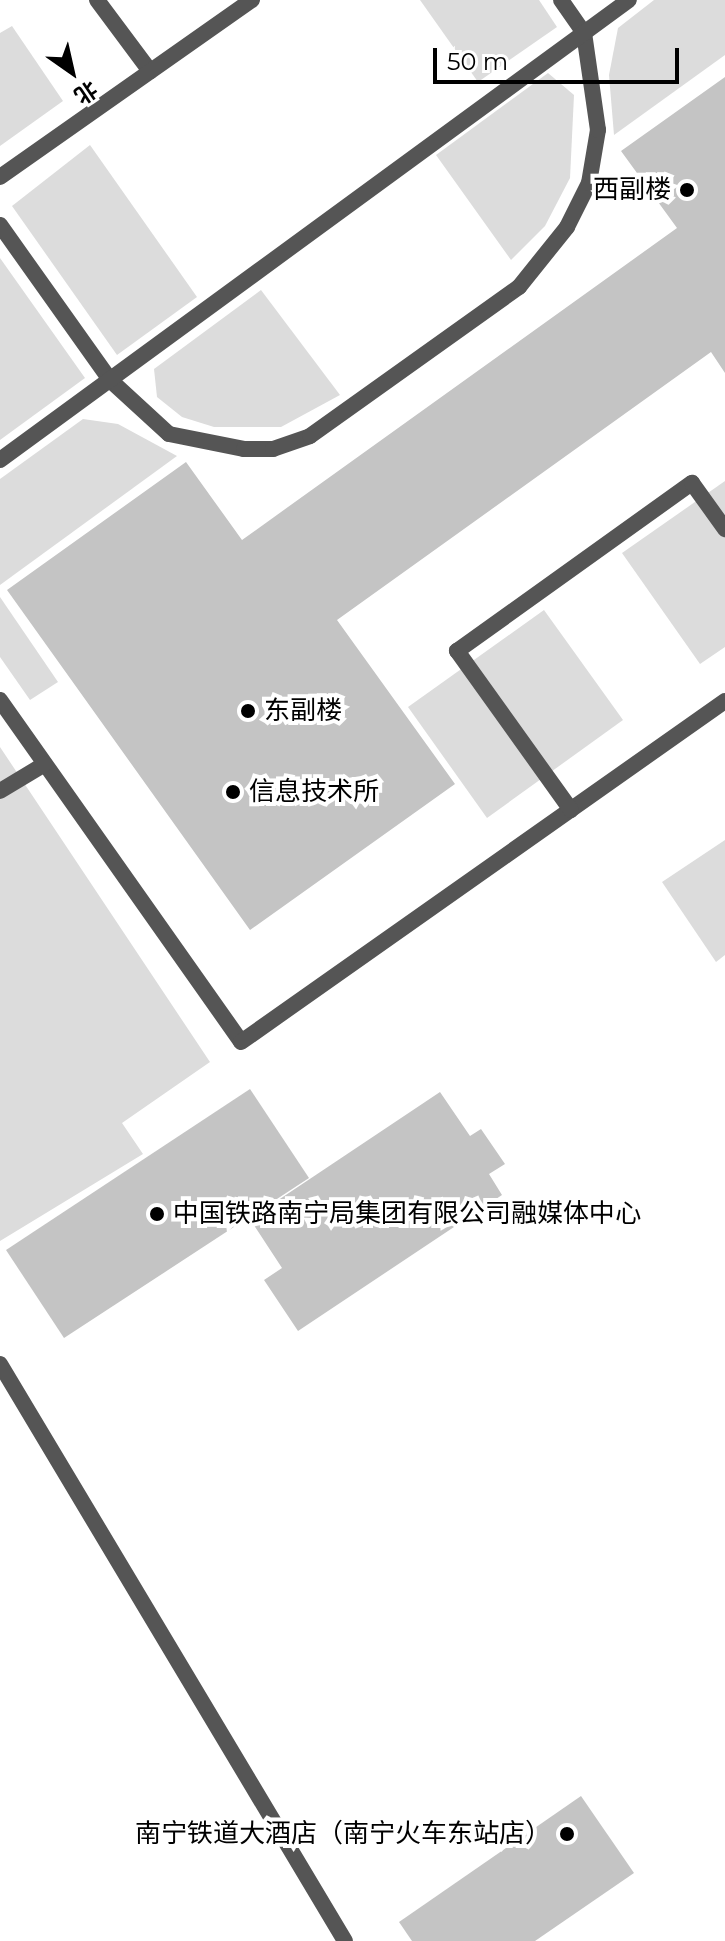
<!DOCTYPE html>
<meta charset="utf-8">
<style>
body{margin:0}
#map{position:relative;width:725px;height:1941px;overflow:hidden;background:#fff;font-family:Montserrat,"Noto Sans SC",sans-serif}
div>[style]{position:absolute}
.green>*{inset:0;background:#dcdcdc}
.building>*{inset:0;background:#c4c4c4}
.lane>*{height:16px;margin:-8px;padding:0 8px;transform-origin:8px;border-radius:8px;background:#555}
.street>*{height:16px;margin:-8px;padding:0 8px;transform-origin:8px;border-radius:8px;background:#555}
.dots>*{width:22px;height:22px;translate:-50% -50%;box-sizing:border-box;border:4px solid #fff;border-radius:50%}
span{translate:-50% -50%;white-space:nowrap;text-align:center;line-height:1.15;-webkit-text-stroke:8px #fff;paint-order:stroke}
.poi-label{font-size:26px;color:#000}
.right{translate:-100% -50%;text-align:right}
.left{translate:0 -50%;text-align:left}
.north{position:absolute;left:32px;top:32px;width:80px;height:80px;-webkit-text-stroke:6px #fff;paint-order:stroke;rotate:146deg;font-size:22px;font-weight:700;line-height:32px;text-align:center;color:#000}
.north::after{content:'';display:block;margin:auto;width:28px;height:36px;background:#000;clip-path:polygon(50% 0,100% 100%,50% 72%,0 100%)}
.scale{position:absolute;left:433px;top:48px;width:246px;height:36px;box-sizing:border-box;border:4px solid #000;border-top:0;padding-left:10px;font-size:24px;line-height:28px;white-space:nowrap;color:#000;-webkit-text-stroke:6px #fff;paint-order:stroke}
</style>
<div id="map">
<div class="green">
<i style="clip-path:polygon(420px 0,539px 0,557px 27px,478px 82px)"></i>
<i style="clip-path:polygon(654px 0,725px 0,725px 55px,614px 135px,609px 75px,618px 28px)"></i>
<i style="clip-path:polygon(12px 26px,63px 101px,0 146px,0 33px)"></i>
<i style="clip-path:polygon(548px 73px,574px 95px,570px 178px,545px 226px,511px 260px,436px 155px)"></i>
<i style="clip-path:polygon(90px 145px,197px 297px,117px 355px,12px 206px)"></i>
<i style="clip-path:polygon(0 258px,85px 378px,0 440px)"></i>
<i style="clip-path:polygon(261px 290px,340px 395px,281px 427px,214px 427px,182px 417px,157px 397px,154px 369px)"></i>
<i style="clip-path:polygon(83px 419px,118px 424px,177px 456px,0 585px,0 479px)"></i>
<i style="clip-path:polygon(725px 481px,725px 647px,700px 664px,622px 553px)"></i>
<i style="clip-path:polygon(0 597px,58px 682px,30px 700px,0 657px)"></i>
<i style="clip-path:polygon(544px 610px,623px 720px,487px 818px,408px 707px)"></i>
<i style="clip-path:polygon(0 747px,210px 1062px,122px 1123px,143px 1154px,0 1241px)"></i>
<i style="clip-path:polygon(725px 840px,725px 955px,716px 962px,662px 882px)"></i>
</div>
<div class="building">
<i style="clip-path:polygon(725px 77px,725px 373px,711px 352px,337px 620px,455px 784px,250px 930px,7px 590px,186px 462px,242px 540px,677px 228px,621px 151px)"></i>
<i style="clip-path:polygon(250px 1089px,309px 1178px,64px 1338px,6px 1250px)"></i>
<i style="clip-path:polygon(440px 1092px,470px 1136px,481px 1129px,505px 1164px,489px 1174px,502px 1195px,298px 1331px,264px 1280px,282px 1268px,250px 1219px)"></i>
<i style="clip-path:polygon(581px 1796px,634px 1873px,535px 1941px,412px 1941px,399px 1922px)"></i>
</div>
<div class="lane">
<i style="left:97px;top:0;width:89px;rotate:53.3deg"></i>
<i style="left:0;top:177px;width:308px;rotate:-35.1deg"></i>
<i style="left:0;top:225px;width:190px;rotate:54.6deg"></i>
<i style="left:110px;top:380px;width:80px;rotate:42.5deg"></i>
<i style="left:169px;top:434px;width:76px;rotate:11.3deg"></i>
<i style="left:244px;top:449px;width:29px"></i>
<i style="left:273px;top:449px;width:39px;rotate:-19deg"></i>
<i style="left:310px;top:436px;width:257px;rotate:-35.5deg"></i>
<i style="left:519px;top:287px;width:77px;rotate:-51.3deg"></i>
<i style="left:567px;top:227px;width:49px;rotate:-63.4deg"></i>
<i style="left:589px;top:183px;width:54px;rotate:-80.4deg"></i>
<i style="left:598px;top:130px;width:98px;rotate:-98.2deg"></i>
<i style="left:584px;top:33px;width:40px;rotate:-124.9deg"></i>
<i style="left:0;top:460px;width:779px;rotate:-36.18deg"></i>
<i style="left:0;top:700px;width:418px;rotate:54.8deg"></i>
<i style="left:241px;top:1042px;width:592px;rotate:-35.17deg"></i>
<i style="left:0;top:791px;width:52px;rotate:-31deg"></i>
<i style="left:571px;top:810px;width:196px;rotate:-125.6deg"></i>
<i style="left:457px;top:651px;width:289px;rotate:-35.6deg"></i>
<i style="left:692px;top:483px;width:57px;rotate:54.3deg"></i>
</div>
<div class="street">
<i style="left:0;top:1364px;width:672px;rotate:59.12deg"></i>
</div>
<div class="dots">
<i style="left:687px;top:190px;background:#000"></i>
<i style="left:248px;top:711px;background:#000"></i>
<i style="left:233px;top:792px;background:#000"></i>
<i style="left:157px;top:1214px;background:#000"></i>
<i style="left:567px;top:1834px;background:#000"></i>
</div>
<div class="poi-label">
<span class="right" style="left:671px;top:190px">西副楼</span>
<span class="left" style="left:264px;top:711px">东副楼</span>
<span class="left" style="left:249px;top:792px">信息技术所</span>
<span class="left" style="left:173px;top:1214px">中国铁路南宁局集团有限公司融媒体中心</span>
<span class="right" style="left:551px;top:1834px">南宁铁道大酒店（南宁火车东站店）</span>
</div>
<div class="north">北</div>
<div class="scale">50 m</div>
</div>
